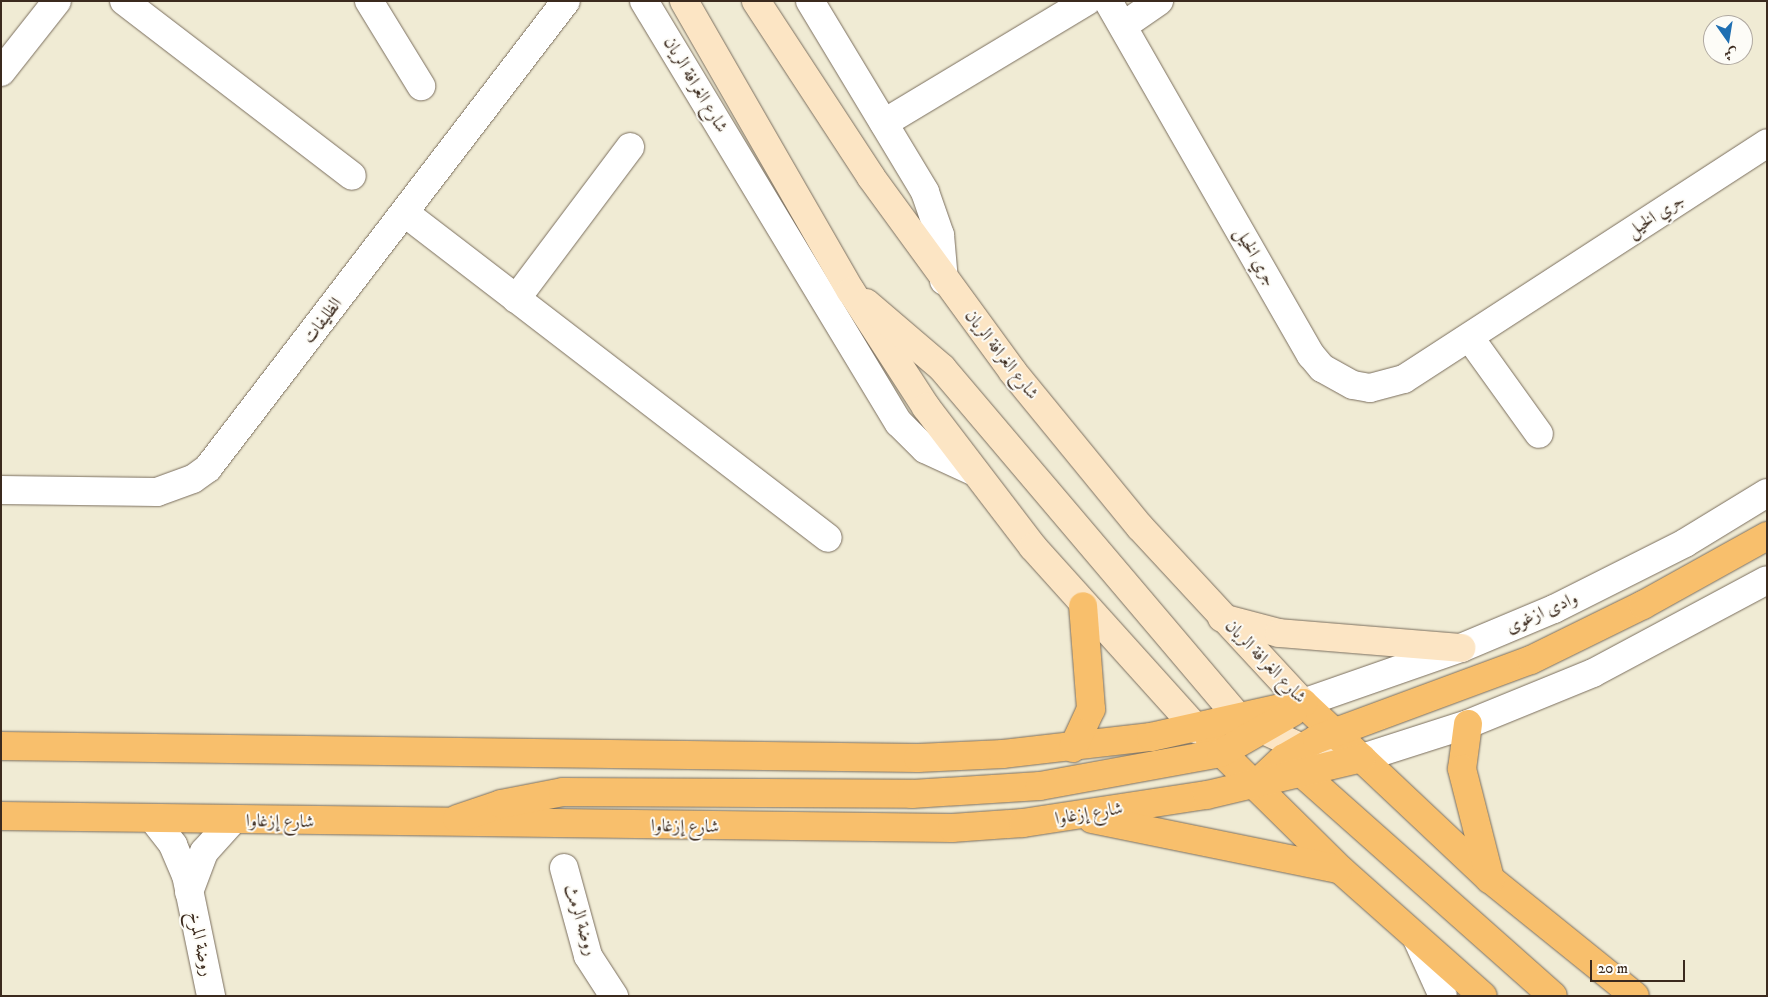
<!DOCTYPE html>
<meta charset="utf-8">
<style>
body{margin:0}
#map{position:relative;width:1768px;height:997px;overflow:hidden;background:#f0ebd4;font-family:"IM FELL DW Pica",Amiri,serif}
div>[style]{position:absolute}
.roads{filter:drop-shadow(0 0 1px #7a6e5e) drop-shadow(0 0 1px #7a6e5e)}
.street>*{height:28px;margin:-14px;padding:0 14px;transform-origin:14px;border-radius:14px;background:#fff}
.secondary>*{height:28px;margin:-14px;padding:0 14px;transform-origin:14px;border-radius:14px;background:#fce5c4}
.primary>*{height:28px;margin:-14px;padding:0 14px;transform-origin:14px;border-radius:14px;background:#f8bf6c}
span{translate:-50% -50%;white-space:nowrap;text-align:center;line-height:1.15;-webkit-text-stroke:4px #fdfcf7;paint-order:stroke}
.street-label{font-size:18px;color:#3b2a1e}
.frame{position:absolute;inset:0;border:2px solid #3b2a1e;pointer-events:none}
.north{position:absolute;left:1703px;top:15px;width:50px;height:50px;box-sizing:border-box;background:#fdfcf7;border:1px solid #afa8a0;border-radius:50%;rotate:167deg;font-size:14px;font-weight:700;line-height:20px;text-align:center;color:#3b2a1e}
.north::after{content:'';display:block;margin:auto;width:18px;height:22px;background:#1f6fb2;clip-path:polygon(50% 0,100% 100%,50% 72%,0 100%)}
.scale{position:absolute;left:1590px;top:960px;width:95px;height:22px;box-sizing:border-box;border:2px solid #3b2a1e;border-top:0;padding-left:6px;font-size:15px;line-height:18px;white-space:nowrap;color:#3b2a1e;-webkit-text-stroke:4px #fdfcf7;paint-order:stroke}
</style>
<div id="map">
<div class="roads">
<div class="street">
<i style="left:124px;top:1px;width:287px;rotate:37.5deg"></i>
<i style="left:369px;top:1px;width:100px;rotate:58.5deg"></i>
<i style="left:644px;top:1px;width:493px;rotate:58.9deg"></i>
<i style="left:899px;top:423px;width:37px;rotate:45deg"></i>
<i style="left:925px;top:449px;width:55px;rotate:24.7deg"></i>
<i style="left:810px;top:1px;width:223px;rotate:58.9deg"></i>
<i style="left:925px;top:192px;width:46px;rotate:70.8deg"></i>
<i style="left:940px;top:235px;width:46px;rotate:85deg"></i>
<i style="left:1108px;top:1px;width:408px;rotate:60.2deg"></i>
<i style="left:1311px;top:355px;width:17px;rotate:50deg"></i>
<i style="left:1322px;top:368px;width:35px;rotate:29deg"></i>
<i style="left:1353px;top:385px;width:17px;rotate:10deg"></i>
<i style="left:1370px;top:388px;width:35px;rotate:-15deg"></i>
<i style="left:1404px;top:379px;width:433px;rotate:-33deg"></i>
<i style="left:1123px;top:26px;width:44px;rotate:-34.8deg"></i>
<i style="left:1px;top:72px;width:90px;rotate:-51.7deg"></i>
<i style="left:884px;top:123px;width:237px;rotate:-31deg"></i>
<i style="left:405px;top:213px;width:533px;rotate:37.54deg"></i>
<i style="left:516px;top:299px;width:190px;rotate:-53.1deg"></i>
<i style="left:1470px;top:338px;width:118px;rotate:54.3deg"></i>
<i style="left:1px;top:490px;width:156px;rotate:0.7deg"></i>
<i style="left:157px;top:492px;width:38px;rotate:-20deg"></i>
<i style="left:193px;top:479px;width:19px;rotate:-36deg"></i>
<i style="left:208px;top:468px;width:588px;rotate:-52.53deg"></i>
<i style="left:1303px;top:703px;width:167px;rotate:-19.2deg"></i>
<i style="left:1461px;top:648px;width:101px;rotate:-22.8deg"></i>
<i style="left:1554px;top:609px;width:147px;rotate:-26.7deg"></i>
<i style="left:1685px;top:543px;width:96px;rotate:-31.4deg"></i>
<i style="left:1362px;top:758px;width:111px;rotate:-17.8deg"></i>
<i style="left:1468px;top:724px;width:135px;rotate:-22.2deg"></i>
<i style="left:1593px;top:673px;width:197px;rotate:-28.1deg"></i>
<i style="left:153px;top:819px;width:33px;rotate:52deg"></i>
<i style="left:173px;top:845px;width:33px;rotate:67deg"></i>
<i style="left:186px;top:875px;width:124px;rotate:78.3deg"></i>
<i style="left:564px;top:868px;width:91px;rotate:74.7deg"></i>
<i style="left:588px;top:956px;width:48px;rotate:57deg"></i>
<i style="left:189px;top:892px;width:43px;rotate:-69.4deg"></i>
<i style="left:204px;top:852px;width:42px;rotate:-47.9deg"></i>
<i style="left:1418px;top:941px;width:60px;rotate:65.6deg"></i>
</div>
<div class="secondary">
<i style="left:684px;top:1px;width:335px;rotate:60.1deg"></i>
<i style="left:851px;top:291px;width:138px;rotate:57.1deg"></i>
<i style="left:926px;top:407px;width:176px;rotate:52.6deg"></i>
<i style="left:1033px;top:547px;width:246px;rotate:48deg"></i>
<i style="left:756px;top:1px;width:210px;rotate:56.8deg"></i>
<i style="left:871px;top:177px;width:241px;rotate:53.9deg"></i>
<i style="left:1013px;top:372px;width:200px;rotate:50.7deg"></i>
<i style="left:1140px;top:527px;width:240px;rotate:47.2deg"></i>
<i style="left:866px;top:303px;width:100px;rotate:40.5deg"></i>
<i style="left:942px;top:368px;width:460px;rotate:49.7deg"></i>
<i style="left:1240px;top:719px;width:66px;rotate:25deg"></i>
<i style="left:1300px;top:747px;width:62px;rotate:10.2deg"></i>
<i style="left:1222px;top:618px;width:59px;rotate:14.7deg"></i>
<i style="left:1279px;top:633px;width:183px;rotate:4.7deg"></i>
</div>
<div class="primary">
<i style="left:1303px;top:703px;width:257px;rotate:43.3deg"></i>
<i style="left:1490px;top:879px;width:186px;rotate:38.9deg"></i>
<i style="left:1468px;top:724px;width:45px;rotate:97.6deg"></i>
<i style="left:1462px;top:769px;width:114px;rotate:75.7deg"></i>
<i style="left:1210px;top:741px;width:185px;rotate:44.6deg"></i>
<i style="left:1342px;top:871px;width:188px;rotate:41.6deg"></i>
<i style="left:1px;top:746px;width:917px;rotate:0.75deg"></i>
<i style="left:918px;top:758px;width:85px;rotate:-2.7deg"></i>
<i style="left:1003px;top:754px;width:149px;rotate:-6.6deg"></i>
<i style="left:1151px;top:737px;width:156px;rotate:-12.6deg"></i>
<i style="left:1073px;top:748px;width:43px;rotate:-65.2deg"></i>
<i style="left:1091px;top:709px;width:103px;rotate:-94.4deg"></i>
<i style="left:1294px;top:766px;width:346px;rotate:41.6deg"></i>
<i style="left:1256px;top:784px;width:38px;rotate:-43deg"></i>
<i style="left:1284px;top:758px;width:38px;rotate:-30deg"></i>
<i style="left:1317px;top:739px;width:228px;rotate:-20.3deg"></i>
<i style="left:1531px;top:660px;width:125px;rotate:-26.2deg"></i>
<i style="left:1643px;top:605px;width:142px;rotate:-29.1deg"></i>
<i style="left:1px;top:816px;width:951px;rotate:0.72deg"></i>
<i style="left:952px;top:828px;width:71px;rotate:-4deg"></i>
<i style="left:1023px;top:823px;width:186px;rotate:-8.7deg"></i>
<i style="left:1207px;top:795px;width:159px;rotate:-13.4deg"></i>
<i style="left:457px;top:819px;width:46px;rotate:-18.8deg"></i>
<i style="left:501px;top:804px;width:63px;rotate:-11deg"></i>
<i style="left:563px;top:792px;width:349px;rotate:0.3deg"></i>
<i style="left:912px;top:794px;width:128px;rotate:-3.6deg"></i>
<i style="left:1040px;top:786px;width:184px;rotate:-10.3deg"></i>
<i style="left:1221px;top:753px;width:83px;rotate:-29.7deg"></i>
<i style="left:1092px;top:819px;width:251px;rotate:11.5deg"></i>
</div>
</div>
<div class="street-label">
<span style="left:695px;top:85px;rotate:59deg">شارع الغرافة الريان</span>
<span style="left:1656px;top:216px;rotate:-33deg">جري الخيل</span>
<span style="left:1255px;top:257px;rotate:60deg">جري الخيل</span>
<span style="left:323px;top:321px;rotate:-53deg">الظليفات</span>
<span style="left:1001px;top:355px;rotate:52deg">شارع الغرافة الريان</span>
<span style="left:1542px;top:613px;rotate:-24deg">وادى ازغوى</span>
<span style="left:1265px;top:662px;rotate:46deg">شارع الغرافة الريان</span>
<span style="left:1089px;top:814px;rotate:-9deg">شارع إزغاوا</span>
<span style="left:280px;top:822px;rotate:1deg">شارع إزغاوا</span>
<span style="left:685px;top:827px;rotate:1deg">شارع إزغاوا</span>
<span style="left:580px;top:920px;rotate:73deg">روضة الرمث</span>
<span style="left:200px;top:944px;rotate:78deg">روضة المرخ</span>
</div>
<div class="frame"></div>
<div class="north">ش</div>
<div class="scale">20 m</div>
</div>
